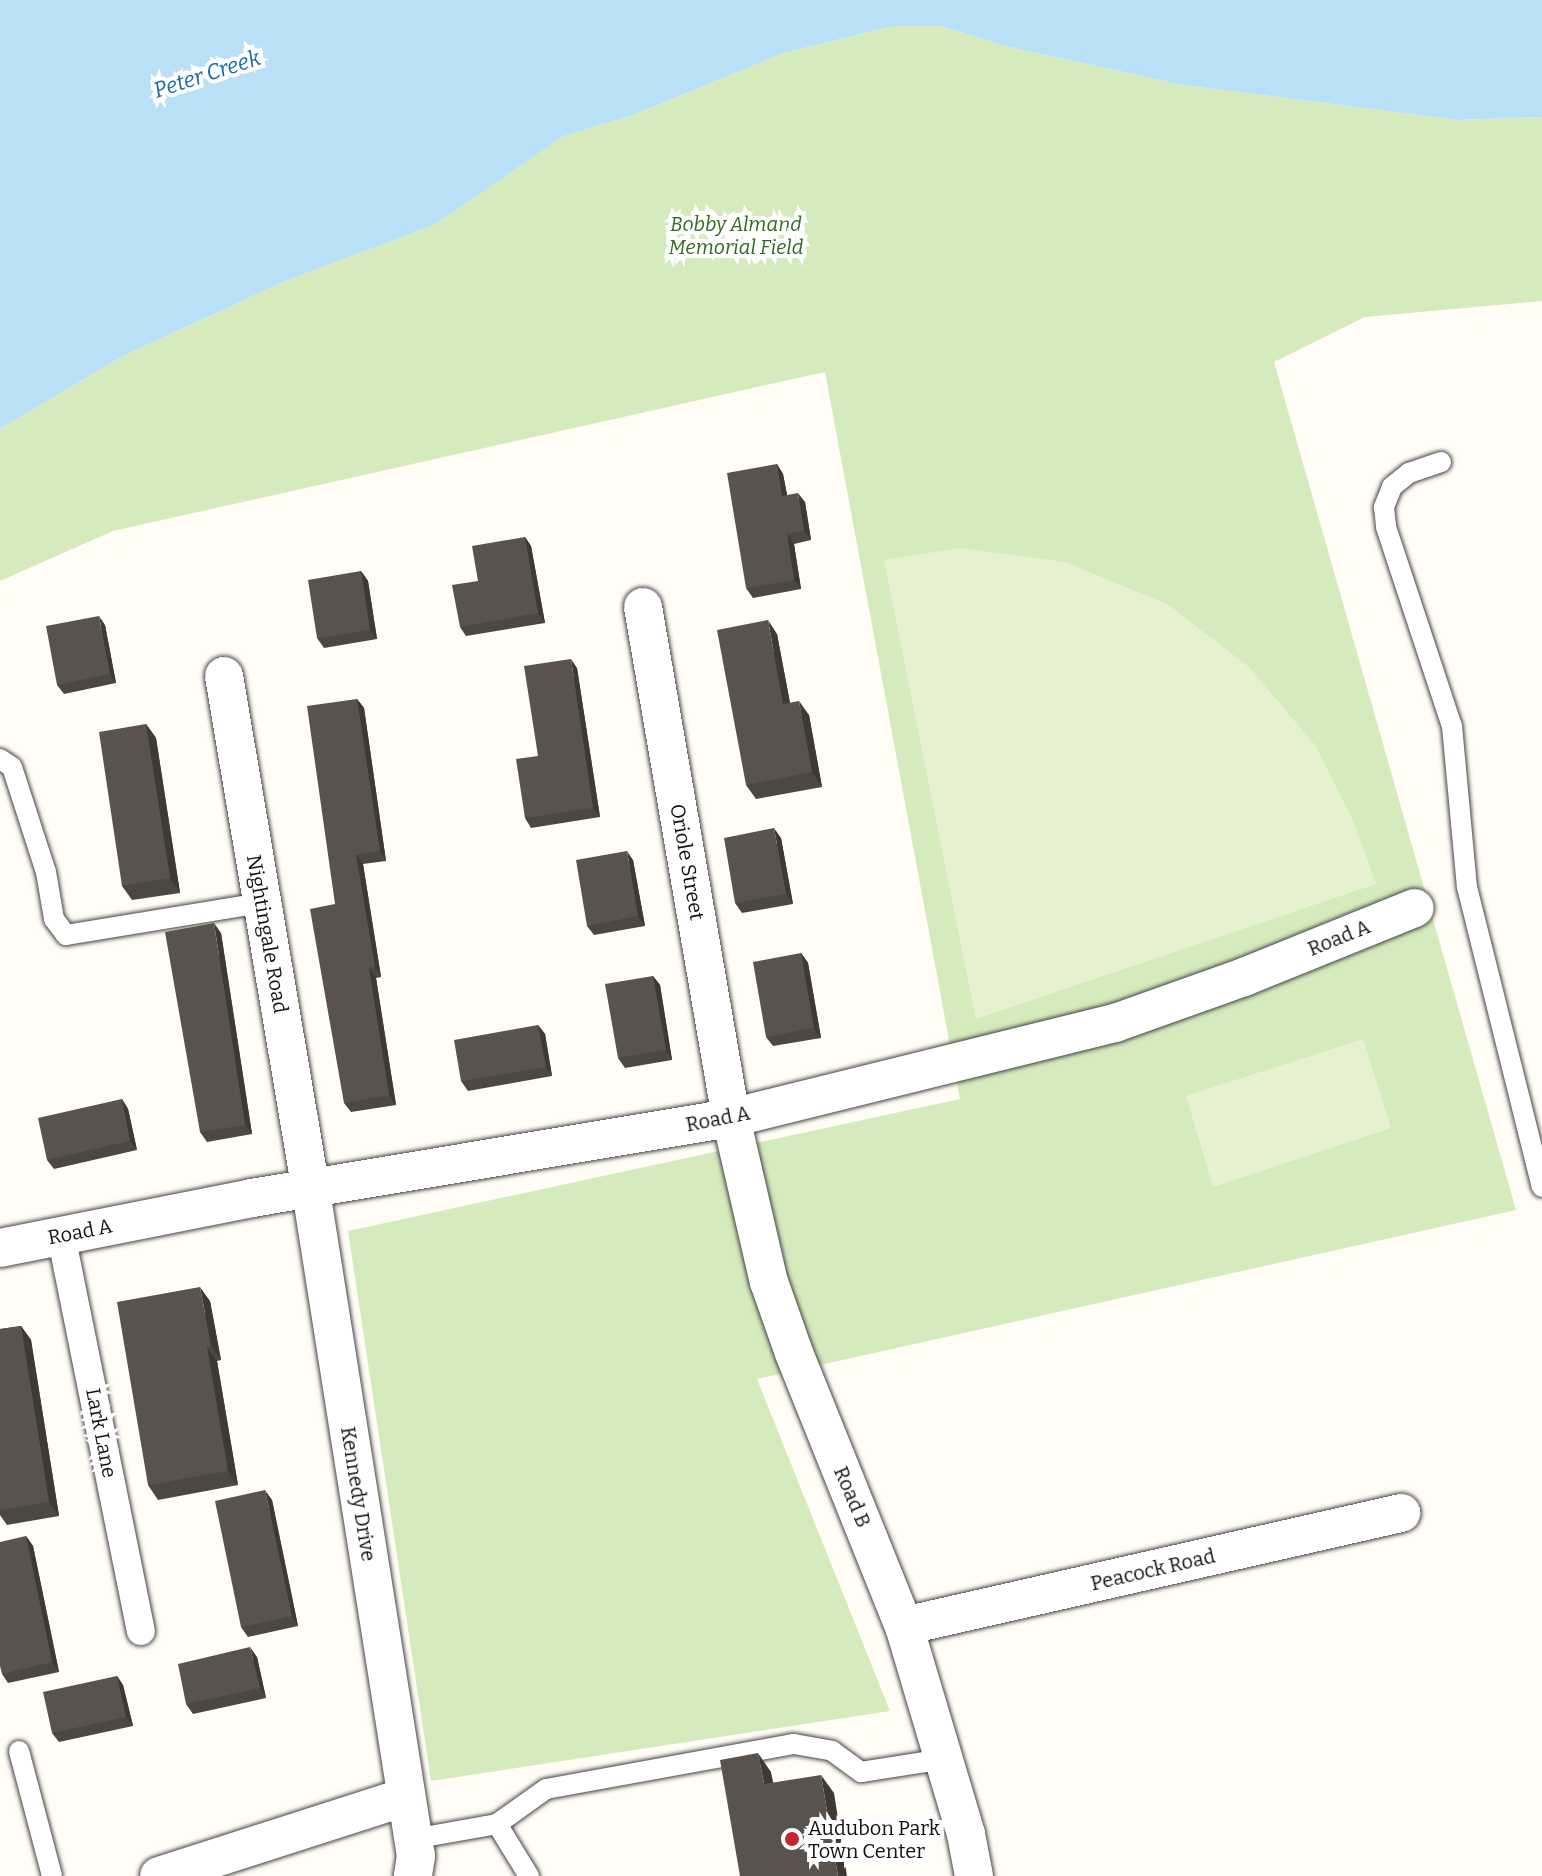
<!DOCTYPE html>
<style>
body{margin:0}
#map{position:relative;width:1542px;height:1876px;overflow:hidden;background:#fffdf5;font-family:Bitter,serif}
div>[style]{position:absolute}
.green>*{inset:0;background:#d5ebbd}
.pitch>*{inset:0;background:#e6f2cf}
.water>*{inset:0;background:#b9e0f7}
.roads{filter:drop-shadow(0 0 2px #444) drop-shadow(0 0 2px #444)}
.service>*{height:20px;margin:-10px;padding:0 10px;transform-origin:10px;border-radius:10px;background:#fff}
.pedestrian>*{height:28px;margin:-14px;padding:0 14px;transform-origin:14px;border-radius:14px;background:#fff}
.minor>*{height:38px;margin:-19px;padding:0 19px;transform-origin:19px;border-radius:19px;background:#fff}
.wall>*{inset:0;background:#4d4742}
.shaded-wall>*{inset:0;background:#3f3936}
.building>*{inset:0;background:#5a524d}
.dots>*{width:22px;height:22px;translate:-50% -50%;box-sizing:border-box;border:4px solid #fff;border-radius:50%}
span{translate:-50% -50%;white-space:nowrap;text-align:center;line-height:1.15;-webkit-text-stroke:8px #fff;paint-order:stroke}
.park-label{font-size:20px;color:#2f6b1f;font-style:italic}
.street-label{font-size:20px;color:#111}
.poi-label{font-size:20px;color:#111}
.left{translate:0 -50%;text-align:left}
.water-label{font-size:22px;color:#1768a6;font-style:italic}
</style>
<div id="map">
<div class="green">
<i style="clip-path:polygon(893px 26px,941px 26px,1005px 46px,1183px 85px,1458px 120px,1542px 117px,1542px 301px,1365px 317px,1274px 362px,1516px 1210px,757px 1379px,890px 1711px,431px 1781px,348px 1231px,960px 1099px,825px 372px,113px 531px,0 581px,0 429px,123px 356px,283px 282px,434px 225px,564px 136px,633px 115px,784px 53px)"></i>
</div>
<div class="pitch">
<i style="clip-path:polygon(960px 548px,1065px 562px,1167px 604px,1249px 667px,1315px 745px,1353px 820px,1376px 884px,976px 1019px,884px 560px)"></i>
<i style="clip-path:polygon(1363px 1039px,1391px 1128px,1213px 1187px,1186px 1096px)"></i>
</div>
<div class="water">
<i style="clip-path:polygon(0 0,1542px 0,1542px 117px,1458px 120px,1183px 85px,1005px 46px,941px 26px,893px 26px,784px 53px,633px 115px,564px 136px,434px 225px,283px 282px,123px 356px,0 429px)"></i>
</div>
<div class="roads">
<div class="service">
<i style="left:1441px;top:462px;width:34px;rotate:161deg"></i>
<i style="left:1409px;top:473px;width:22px;rotate:141deg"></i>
<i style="left:1392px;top:487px;width:22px;rotate:112deg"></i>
<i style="left:1384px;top:507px;width:20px;rotate:84deg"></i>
<i style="left:1386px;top:527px;width:210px;rotate:71.7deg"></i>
<i style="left:1452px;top:726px;width:162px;rotate:84.7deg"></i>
<i style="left:1467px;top:887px;width:309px;rotate:76deg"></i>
<i style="left:0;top:759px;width:14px;rotate:34deg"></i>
<i style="left:12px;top:767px;width:110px;rotate:72.1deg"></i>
<i style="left:46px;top:872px;width:48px;rotate:80.3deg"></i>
<i style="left:54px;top:919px;width:20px;rotate:53deg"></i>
<i style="left:66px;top:935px;width:199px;rotate:-9.3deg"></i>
<i style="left:19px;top:1751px;width:129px;rotate:75.2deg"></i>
<i style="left:497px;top:1824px;width:60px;rotate:-35.5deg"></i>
<i style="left:546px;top:1789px;width:252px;rotate:-10.3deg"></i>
<i style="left:794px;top:1744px;width:39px;rotate:10deg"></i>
<i style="left:832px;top:1751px;width:36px;rotate:36deg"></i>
<i style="left:861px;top:1772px;width:84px;rotate:-8.9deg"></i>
<i style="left:413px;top:1839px;width:85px;rotate:-10.1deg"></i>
<i style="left:497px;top:1824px;width:61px;rotate:58.4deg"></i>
</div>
<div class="pedestrian">
<i style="left:61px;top:1235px;width:404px;rotate:78.6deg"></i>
</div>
<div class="minor">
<i style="left:643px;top:607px;width:519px;rotate:80.23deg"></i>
<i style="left:731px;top:1118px;width:168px;rotate:77deg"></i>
<i style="left:769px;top:1282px;width:75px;rotate:70.6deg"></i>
<i style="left:794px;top:1353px;width:294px;rotate:68.1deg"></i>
<i style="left:904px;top:1626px;width:217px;rotate:73.4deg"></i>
<i style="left:966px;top:1834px;width:43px;rotate:79.2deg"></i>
<i style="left:224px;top:676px;width:522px;rotate:80.41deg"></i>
<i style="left:311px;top:1191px;width:673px;rotate:81.03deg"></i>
<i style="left:416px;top:1856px;width:20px;rotate:99deg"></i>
<i style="left:0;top:1248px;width:257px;rotate:-11.2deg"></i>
<i style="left:252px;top:1198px;width:486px;rotate:-9.5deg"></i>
<i style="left:731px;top:1118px;width:396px;rotate:-13.9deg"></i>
<i style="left:1115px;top:1023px;width:137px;rotate:-19.6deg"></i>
<i style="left:1244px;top:977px;width:184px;rotate:-22deg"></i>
<i style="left:904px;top:1626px;width:510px;rotate:-12.81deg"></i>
<i style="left:159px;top:1876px;width:258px;rotate:-17.8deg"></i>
</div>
</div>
<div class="wall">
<i style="clip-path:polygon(777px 464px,783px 474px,787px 495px,805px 502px,811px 540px,794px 544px,801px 589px,753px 598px,746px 588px)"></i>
<i style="clip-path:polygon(525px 537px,531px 546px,545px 623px,466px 636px,460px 627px,478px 581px)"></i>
<i style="clip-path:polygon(361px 571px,368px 581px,377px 639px,324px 648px,317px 638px)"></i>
<i style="clip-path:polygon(105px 625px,116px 683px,64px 694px,57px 685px)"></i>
<i style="clip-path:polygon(777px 634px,790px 703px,809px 715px,822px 787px,756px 799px,746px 785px)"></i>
<i style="clip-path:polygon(577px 668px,600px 817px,531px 828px,525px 818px,538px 756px)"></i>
<i style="clip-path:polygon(357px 699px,364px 708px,386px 861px,363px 864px,381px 977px,376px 978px,396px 1105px,351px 1112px,344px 1103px,335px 904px)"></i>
<i style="clip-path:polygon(146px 724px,156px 738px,180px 893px,132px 900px,122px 886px)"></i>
<i style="clip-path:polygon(781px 838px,793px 904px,742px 913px,735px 903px)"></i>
<i style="clip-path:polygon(633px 860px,645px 926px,594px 935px,587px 926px)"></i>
<i style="clip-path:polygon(221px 933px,252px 1134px,207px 1142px,200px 1132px)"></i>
<i style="clip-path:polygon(801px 953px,808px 963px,821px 1038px,773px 1046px,766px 1037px)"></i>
<i style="clip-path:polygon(653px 976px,660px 985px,672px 1060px,625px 1068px,618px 1058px)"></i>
<i style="clip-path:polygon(538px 1025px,545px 1034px,552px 1076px,468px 1091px,461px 1081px)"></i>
<i style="clip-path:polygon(122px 1099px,128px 1109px,137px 1150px,54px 1169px,47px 1160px)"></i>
<i style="clip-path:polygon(210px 1301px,221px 1360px,217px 1361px,238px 1485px,158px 1500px,148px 1485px)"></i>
<i style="clip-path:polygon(21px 1326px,31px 1340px,59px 1516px,7px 1525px,0 1515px,0 1329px)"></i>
<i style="clip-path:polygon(272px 1500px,298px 1626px,248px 1637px,241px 1627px)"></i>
<i style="clip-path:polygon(26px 1536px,33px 1546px,59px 1672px,8px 1683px,2px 1674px)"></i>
<i style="clip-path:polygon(257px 1657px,266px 1698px,193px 1714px,186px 1704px)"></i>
<i style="clip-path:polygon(117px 1676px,123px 1685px,133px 1726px,59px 1742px,52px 1733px)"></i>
</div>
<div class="shaded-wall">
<i style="clip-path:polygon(777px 464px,783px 474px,789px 505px,782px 496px)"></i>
<i style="clip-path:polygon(798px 493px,805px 502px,811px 540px,804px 531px)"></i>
<i style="clip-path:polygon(787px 534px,794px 544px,801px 589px,794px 580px)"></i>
<i style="clip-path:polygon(525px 537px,531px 546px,545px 623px,538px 613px)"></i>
<i style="clip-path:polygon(361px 571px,368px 581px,377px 639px,370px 630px)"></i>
<i style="clip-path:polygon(99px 616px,105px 625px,116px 683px,110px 674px)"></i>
<i style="clip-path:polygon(768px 620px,777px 634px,793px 719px,783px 704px)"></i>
<i style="clip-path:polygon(571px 659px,577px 668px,600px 817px,593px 808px)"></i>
<i style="clip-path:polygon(357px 699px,364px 708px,386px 861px,380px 851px)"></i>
<i style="clip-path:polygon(799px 701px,809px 715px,822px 787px,812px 772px)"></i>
<i style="clip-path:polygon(146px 724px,156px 738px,180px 893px,170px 878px)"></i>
<i style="clip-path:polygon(774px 828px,781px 838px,793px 904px,786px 894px)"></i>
<i style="clip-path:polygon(627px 851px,633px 860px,645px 926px,638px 916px)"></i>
<i style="clip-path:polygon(356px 855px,363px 864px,381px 977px,375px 967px)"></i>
<i style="clip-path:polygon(214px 923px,221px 933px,252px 1134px,245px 1125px)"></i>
<i style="clip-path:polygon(801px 953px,808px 963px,821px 1038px,814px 1028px)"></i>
<i style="clip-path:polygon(369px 968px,376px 978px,396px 1105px,389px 1095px)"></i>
<i style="clip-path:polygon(653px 976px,660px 985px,672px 1060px,666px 1050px)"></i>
<i style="clip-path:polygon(538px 1025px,545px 1034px,552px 1076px,546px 1067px)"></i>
<i style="clip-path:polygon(122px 1099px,128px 1109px,137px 1150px,130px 1141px)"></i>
<i style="clip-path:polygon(200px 1287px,210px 1301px,221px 1360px,211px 1346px)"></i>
<i style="clip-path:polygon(21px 1326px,31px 1340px,59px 1516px,49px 1502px)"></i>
<i style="clip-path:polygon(207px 1347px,217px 1361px,238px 1485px,228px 1471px)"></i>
<i style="clip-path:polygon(265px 1490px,272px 1500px,298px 1626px,292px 1616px)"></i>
<i style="clip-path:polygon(26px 1536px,33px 1546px,59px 1672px,52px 1662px)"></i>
<i style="clip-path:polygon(250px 1647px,257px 1657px,266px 1698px,260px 1688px)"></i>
<i style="clip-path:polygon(117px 1676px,123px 1685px,133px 1726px,126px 1717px)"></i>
<i style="clip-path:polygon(758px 1753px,771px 1772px,777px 1802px,764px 1784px)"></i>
<i style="clip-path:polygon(821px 1775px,834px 1793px,847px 1876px,838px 1876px)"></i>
</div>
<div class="building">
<i style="clip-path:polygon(777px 464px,782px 496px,798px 493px,804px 531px,787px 534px,794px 580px,746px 588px,727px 473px)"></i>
<i style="clip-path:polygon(525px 537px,538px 613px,460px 627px,452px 585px,478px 581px,472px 546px)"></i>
<i style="clip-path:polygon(361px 571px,370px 630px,317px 638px,308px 580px)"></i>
<i style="clip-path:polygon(99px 616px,110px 674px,57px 685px,46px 626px)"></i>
<i style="clip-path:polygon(768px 620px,783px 704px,799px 701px,812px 772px,746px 785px,717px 630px)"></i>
<i style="clip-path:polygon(571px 659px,593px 808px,525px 818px,516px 759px,538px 756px,524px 666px)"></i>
<i style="clip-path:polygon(357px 699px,380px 851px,356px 855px,375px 967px,369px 968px,389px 1095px,344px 1103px,310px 909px,335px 904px,307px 706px)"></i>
<i style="clip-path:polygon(146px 724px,170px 878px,122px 886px,99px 732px)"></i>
<i style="clip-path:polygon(774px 828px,786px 894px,735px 903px,724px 838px)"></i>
<i style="clip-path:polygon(627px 851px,638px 916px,587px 926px,576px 860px)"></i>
<i style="clip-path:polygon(214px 923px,245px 1125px,200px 1132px,165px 932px)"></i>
<i style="clip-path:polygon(801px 953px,814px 1028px,766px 1037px,753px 962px)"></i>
<i style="clip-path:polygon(653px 976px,666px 1050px,618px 1058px,605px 984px)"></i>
<i style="clip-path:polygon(538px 1025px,546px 1067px,461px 1081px,454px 1040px)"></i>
<i style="clip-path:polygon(122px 1099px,130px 1141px,47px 1160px,38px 1118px)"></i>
<i style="clip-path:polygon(200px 1287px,211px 1346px,207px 1347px,228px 1471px,148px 1485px,117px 1302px)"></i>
<i style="clip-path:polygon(21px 1326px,49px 1502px,0 1510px,0 1329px)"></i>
<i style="clip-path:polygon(265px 1490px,292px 1616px,241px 1627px,215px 1501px)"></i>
<i style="clip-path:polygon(26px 1536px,52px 1662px,2px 1674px,0 1666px,0 1542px)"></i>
<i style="clip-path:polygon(250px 1647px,260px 1688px,186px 1704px,178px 1664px)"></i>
<i style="clip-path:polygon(117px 1676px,126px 1717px,52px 1733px,43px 1692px)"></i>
<i style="clip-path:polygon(758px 1753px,764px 1784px,821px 1775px,838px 1876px,740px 1876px,720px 1760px)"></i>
</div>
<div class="dots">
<i style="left:792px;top:1839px;background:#c4262e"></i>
</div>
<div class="park-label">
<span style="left:736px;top:236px">Bobby Almand<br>Memorial Field</span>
</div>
<div class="street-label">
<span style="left:687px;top:862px;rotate:80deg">Oriole Street</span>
<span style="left:267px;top:934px;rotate:80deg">Nightingale Road</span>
<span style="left:1339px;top:938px;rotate:-22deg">Road A</span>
<span style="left:718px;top:1119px;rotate:-11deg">Road A</span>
<span style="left:80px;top:1232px;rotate:-11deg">Road A</span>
<span style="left:101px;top:1433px;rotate:79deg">Lark Lane</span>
<span style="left:358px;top:1494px;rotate:81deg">Kennedy Drive</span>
<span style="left:852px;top:1497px;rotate:67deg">Road B</span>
<span style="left:1153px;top:1570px;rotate:-13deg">Peacock Road</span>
</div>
<div class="poi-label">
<span class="left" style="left:808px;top:1840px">Audubon Park<br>Town Center</span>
</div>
<div class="water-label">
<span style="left:207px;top:74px;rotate:-18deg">Peter Creek</span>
</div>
</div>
